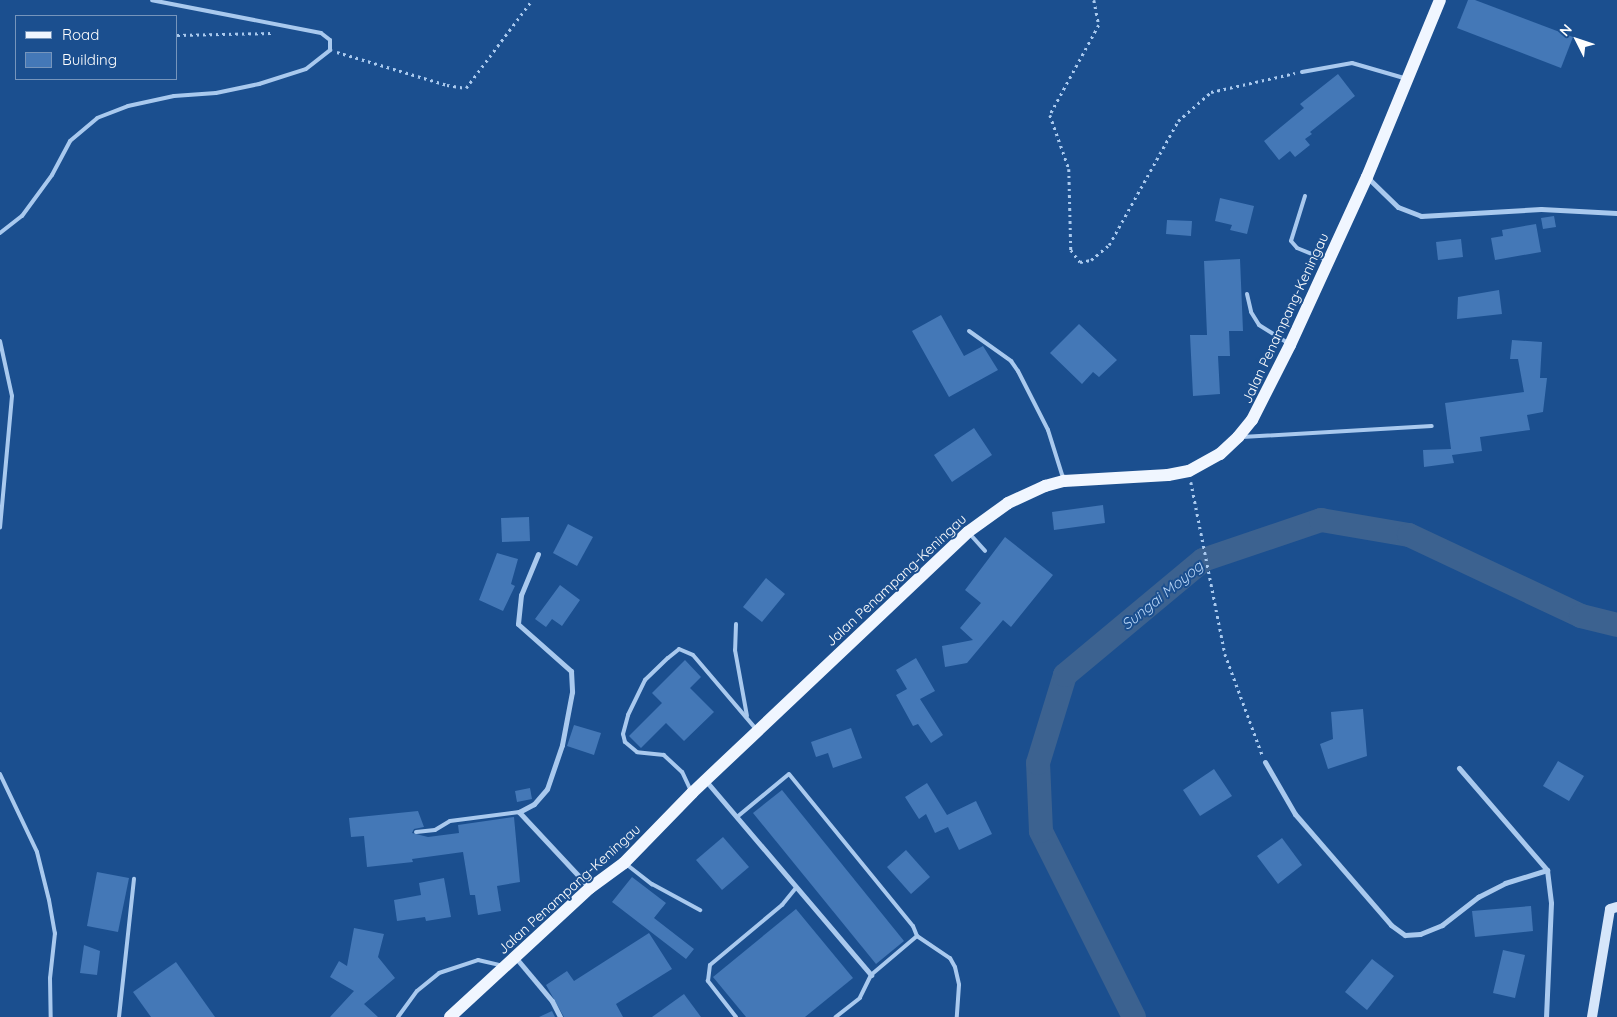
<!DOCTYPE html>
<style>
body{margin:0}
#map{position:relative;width:1617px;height:1017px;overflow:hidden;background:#1b4f8f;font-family:Quicksand,sans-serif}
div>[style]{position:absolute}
.river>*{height:24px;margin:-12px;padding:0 12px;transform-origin:12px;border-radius:12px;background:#3c6290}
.building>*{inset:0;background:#4478b7}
.path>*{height:2.5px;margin-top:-1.25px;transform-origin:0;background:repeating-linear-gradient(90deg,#a9c9ee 0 2.5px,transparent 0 6.5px)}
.lane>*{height:4px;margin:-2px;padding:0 2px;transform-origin:2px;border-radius:2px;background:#a9c9ee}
.street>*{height:5px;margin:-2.5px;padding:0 2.5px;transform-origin:2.5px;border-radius:2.5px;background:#a9c9ee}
.secondary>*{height:10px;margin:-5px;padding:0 5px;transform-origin:5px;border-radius:5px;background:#d6e6fa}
.primary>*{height:12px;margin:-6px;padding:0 6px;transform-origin:6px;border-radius:6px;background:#f0f6ff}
span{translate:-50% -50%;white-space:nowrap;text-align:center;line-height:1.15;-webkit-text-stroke:4px #1b4f8f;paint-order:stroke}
.street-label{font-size:14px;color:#fff}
.water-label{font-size:15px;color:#b5d3f5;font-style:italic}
.legend{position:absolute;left:15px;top:15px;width:162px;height:65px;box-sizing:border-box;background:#1b4f8f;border:1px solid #7695bc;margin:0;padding:6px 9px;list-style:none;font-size:15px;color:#fff}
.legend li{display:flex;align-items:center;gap:10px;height:25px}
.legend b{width:25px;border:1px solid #7695bc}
.north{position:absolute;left:1552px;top:15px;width:50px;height:50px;-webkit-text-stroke:4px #1b4f8f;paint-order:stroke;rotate:311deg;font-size:14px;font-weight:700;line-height:20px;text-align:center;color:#fff}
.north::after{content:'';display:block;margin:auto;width:18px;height:22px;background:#fff;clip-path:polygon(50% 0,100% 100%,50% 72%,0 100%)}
</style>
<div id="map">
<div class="river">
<i style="left:1134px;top:1017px;width:208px;rotate:-116.6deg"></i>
<i style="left:1041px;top:831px;width:68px;rotate:-92.5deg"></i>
<i style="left:1038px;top:763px;width:92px;rotate:-72.9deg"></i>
<i style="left:1065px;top:675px;width:180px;rotate:-39.8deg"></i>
<i style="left:1203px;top:560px;width:125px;rotate:-18.7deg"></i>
<i style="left:1321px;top:520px;width:89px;rotate:9.7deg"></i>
<i style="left:1409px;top:535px;width:190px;rotate:25.2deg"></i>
<i style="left:1581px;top:616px;width:37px;rotate:14deg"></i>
</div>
<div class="building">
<i style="clip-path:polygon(1468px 0,1475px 0,1573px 37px,1561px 68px,1457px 28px)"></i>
<i style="clip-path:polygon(1338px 74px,1355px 96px,1310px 132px,1312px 134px,1305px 139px,1310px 145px,1295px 157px,1290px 151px,1279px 160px,1264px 141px,1304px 108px,1300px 104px)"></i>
<i style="clip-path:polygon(1220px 198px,1254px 206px,1247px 234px,1230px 230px,1232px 225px,1215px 221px)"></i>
<i style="clip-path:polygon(1554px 216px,1556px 227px,1543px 229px,1541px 218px)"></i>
<i style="clip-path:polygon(1167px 220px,1192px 221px,1191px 236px,1166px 234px)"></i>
<i style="clip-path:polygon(1536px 224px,1541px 252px,1495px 260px,1491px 238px,1503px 236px,1502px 230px)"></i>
<i style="clip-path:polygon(1461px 239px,1463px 257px,1438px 260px,1436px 242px)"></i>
<i style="clip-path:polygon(1240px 259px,1243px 331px,1229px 331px,1230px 356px,1218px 356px,1220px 394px,1193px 396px,1190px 335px,1207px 335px,1204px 261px)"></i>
<i style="clip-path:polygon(1499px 290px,1502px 314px,1457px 319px,1458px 297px)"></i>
<i style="clip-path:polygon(941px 315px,964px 356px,983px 346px,998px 370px,949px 397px,912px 331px)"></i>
<i style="clip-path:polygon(1079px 324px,1117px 360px,1099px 377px,1093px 372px,1082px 384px,1050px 353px)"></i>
<i style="clip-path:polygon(1512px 340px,1542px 342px,1540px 378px,1547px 378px,1543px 412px,1527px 415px,1530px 430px,1480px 437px,1482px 451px,1452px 455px,1454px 463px,1424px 467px,1423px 450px,1451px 449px,1445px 403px,1524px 392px,1518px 359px,1510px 359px)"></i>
<i style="clip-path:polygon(974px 428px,992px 455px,952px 482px,934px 455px)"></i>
<i style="clip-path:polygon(1103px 505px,1105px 523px,1054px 530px,1052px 512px)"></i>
<i style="clip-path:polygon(529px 517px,530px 541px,502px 542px,501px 518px)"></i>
<i style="clip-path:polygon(568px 524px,593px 537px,577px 566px,553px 553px)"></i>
<i style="clip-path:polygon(1005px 537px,1053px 575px,1011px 627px,1003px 620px,967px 663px,945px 667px,942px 646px,973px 640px,960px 628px,981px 603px,965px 590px)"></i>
<i style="clip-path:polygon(497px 553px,518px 559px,511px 584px,515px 586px,503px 611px,479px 600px)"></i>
<i style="clip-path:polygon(766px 578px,785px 594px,762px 622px,743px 607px)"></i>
<i style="clip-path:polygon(560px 585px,580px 600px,562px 626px,552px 619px,546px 627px,535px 619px)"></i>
<i style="clip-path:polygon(916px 658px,935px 691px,920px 699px,943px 735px,931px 743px,918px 724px,913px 726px,896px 695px,907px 689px,896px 670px)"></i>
<i style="clip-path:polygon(685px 660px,701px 677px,690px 688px,714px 712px,684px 741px,666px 723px,641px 748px,629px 736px,662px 703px,652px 693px)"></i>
<i style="clip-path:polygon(1363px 709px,1367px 756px,1328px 769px,1320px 744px,1333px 739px,1331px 712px)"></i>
<i style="clip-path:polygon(574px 725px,601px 733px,594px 755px,567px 746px)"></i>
<i style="clip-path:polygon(851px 728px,862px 758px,833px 768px,828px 753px,816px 757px,811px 742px)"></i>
<i style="clip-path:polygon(1558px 761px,1584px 776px,1569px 801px,1543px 786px)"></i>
<i style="clip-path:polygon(1214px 769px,1232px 796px,1200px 816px,1183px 790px)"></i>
<i style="clip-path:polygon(927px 783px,947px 815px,976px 801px,992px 834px,959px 850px,948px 827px,935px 833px,926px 814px,919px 819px,905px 797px)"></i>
<i style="clip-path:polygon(530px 788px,532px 799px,517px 802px,515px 791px)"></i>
<i style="clip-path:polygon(782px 790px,904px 941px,876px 964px,753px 813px)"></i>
<i style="clip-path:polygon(418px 811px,424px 827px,414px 829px,412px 833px,428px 837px,459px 833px,458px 825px,514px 817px,520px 882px,497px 886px,501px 911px,478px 915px,475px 895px,470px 895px,463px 852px,412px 859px,413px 862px,367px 867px,364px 836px,351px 837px,349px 818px)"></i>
<i style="clip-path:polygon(723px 837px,749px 867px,722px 890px,696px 860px)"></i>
<i style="clip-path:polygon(1282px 838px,1302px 865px,1278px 884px,1257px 856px)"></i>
<i style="clip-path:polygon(906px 850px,930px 877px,911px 894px,887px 867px)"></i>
<i style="clip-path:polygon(97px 872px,129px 878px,118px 932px,87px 926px)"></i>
<i style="clip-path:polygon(632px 877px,666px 903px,654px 918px,694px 949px,686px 959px,612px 902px)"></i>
<i style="clip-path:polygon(444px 878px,451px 917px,426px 921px,425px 917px,397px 921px,394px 900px,421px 895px,419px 883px)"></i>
<i style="clip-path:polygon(1531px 906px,1533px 931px,1475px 937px,1472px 911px)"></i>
<i style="clip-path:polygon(796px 909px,853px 978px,805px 1017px,746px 1017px,713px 977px)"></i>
<i style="clip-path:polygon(354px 928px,384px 934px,378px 957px,395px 978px,364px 1004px,378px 1017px,330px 1017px,354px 991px,330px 977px,339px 961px,347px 966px)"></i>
<i style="clip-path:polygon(649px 933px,672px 969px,616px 1004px,623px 1017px,564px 1017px,546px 985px,567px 971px,574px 981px)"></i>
<i style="clip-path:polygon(84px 945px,100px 951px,97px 975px,80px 973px)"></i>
<i style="clip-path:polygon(1503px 950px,1525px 955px,1515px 998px,1493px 993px)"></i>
<i style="clip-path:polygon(1372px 959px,1394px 976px,1367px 1010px,1345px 992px)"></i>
<i style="clip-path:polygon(176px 962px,215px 1017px,151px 1017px,133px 992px)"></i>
<i style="clip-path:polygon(684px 994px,701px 1017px,652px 1017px)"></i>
<i style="clip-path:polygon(552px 1011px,555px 1017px,539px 1017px)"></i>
</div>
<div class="path">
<i style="left:1094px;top:0;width:25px;rotate:79deg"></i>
<i style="left:1099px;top:25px;width:102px;rotate:118.6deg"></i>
<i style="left:1050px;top:115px;width:57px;rotate:70.6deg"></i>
<i style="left:1069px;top:169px;width:81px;rotate:88.6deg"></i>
<i style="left:1071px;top:250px;width:15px;rotate:53deg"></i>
<i style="left:1080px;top:262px;width:11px;rotate:-10deg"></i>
<i style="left:1091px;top:260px;width:23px;rotate:-40deg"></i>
<i style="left:1109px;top:245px;width:142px;rotate:-60.9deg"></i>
<i style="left:1178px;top:121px;width:44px;rotate:-41.3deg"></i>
<i style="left:1211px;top:92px;width:86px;rotate:-12.7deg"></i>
<i style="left:177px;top:35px;width:94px;rotate:-1.2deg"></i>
<i style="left:337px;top:52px;width:115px;rotate:16.7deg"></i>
<i style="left:447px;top:85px;width:19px;rotate:9deg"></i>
<i style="left:466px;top:88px;width:110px;rotate:-53.1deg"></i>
<i style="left:1191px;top:482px;width:175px;rotate:78.8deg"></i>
<i style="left:1225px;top:654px;width:107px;rotate:69.7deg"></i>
</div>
<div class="lane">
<i style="left:1302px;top:72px;width:51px;rotate:-10.2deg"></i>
<i style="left:1352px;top:63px;width:54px;rotate:16.1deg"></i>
<i style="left:1305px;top:196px;width:47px;rotate:107.3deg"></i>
<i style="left:1291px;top:241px;width:9px;rotate:49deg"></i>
<i style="left:1297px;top:248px;width:31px;rotate:22deg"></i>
<i style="left:0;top:233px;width:28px;rotate:-38deg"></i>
<i style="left:22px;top:216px;width:51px;rotate:-53.8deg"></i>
<i style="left:52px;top:175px;width:38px;rotate:-62deg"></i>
<i style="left:70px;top:141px;width:35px;rotate:-40deg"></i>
<i style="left:97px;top:118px;width:33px;rotate:-21deg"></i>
<i style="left:128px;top:106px;width:47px;rotate:-12.3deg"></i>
<i style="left:174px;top:96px;width:42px;rotate:-4.1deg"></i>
<i style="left:216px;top:93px;width:44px;rotate:-11.8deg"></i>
<i style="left:259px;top:84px;width:49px;rotate:-17.7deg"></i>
<i style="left:306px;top:69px;width:31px;rotate:-38deg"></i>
<i style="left:330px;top:50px;width:10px;rotate:-90deg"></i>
<i style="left:330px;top:40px;width:11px;rotate:-142deg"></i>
<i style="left:321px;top:33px;width:172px;rotate:-169deg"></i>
<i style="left:1247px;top:294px;width:18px;rotate:77deg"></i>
<i style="left:1251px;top:312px;width:15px;rotate:58deg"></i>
<i style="left:1259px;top:325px;width:34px;rotate:32deg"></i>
<i style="left:969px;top:331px;width:52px;rotate:35.5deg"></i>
<i style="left:1011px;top:361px;width:12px;rotate:55deg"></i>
<i style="left:1018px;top:371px;width:66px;rotate:63deg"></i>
<i style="left:1048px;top:430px;width:50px;rotate:72.6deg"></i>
<i style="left:0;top:341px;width:56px;rotate:77.7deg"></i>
<i style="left:12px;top:396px;width:132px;rotate:95.2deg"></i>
<i style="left:1242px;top:437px;width:190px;rotate:-3.3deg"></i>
<i style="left:969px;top:533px;width:24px;rotate:48deg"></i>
<i style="left:736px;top:624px;width:26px;rotate:92deg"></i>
<i style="left:735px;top:650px;width:67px;rotate:79.7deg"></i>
<i style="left:0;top:774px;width:86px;rotate:64.6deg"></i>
<i style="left:37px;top:852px;width:49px;rotate:76deg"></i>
<i style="left:49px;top:900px;width:34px;rotate:80deg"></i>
<i style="left:55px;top:933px;width:45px;rotate:96.3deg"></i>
<i style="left:50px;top:978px;width:39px;rotate:89deg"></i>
<i style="left:691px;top:791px;width:21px;rotate:-115deg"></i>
<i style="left:682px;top:772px;width:25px;rotate:-137deg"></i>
<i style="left:664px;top:755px;width:27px;rotate:-174deg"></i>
<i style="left:637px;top:752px;width:16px;rotate:-140deg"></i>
<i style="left:625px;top:742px;width:8px;rotate:-104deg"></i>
<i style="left:623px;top:734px;width:20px;rotate:-75deg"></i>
<i style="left:628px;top:715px;width:39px;rotate:-64deg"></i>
<i style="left:645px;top:680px;width:32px;rotate:-44deg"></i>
<i style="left:668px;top:658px;width:14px;rotate:-39deg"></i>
<i style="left:679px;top:649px;width:15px;rotate:23deg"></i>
<i style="left:693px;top:655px;width:97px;rotate:49.6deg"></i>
<i style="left:737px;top:817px;width:67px;rotate:-39.6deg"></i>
<i style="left:789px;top:774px;width:196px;rotate:50.8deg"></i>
<i style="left:913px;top:926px;width:11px;rotate:68deg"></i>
<i style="left:917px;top:936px;width:60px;rotate:139.7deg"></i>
<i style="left:871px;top:975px;width:25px;rotate:116deg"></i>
<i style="left:860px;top:998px;width:31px;rotate:142deg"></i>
<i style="left:416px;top:832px;width:19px;rotate:-6deg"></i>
<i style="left:435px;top:830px;width:17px;rotate:-31deg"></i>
<i style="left:450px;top:821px;width:70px;rotate:-7.4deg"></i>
<i style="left:626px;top:864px;width:33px;rotate:38deg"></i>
<i style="left:652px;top:884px;width:55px;rotate:28.4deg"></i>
<i style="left:917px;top:936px;width:40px;rotate:34deg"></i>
<i style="left:950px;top:958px;width:10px;rotate:61deg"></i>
<i style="left:955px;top:967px;width:18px;rotate:77deg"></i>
<i style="left:959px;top:985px;width:32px;rotate:94deg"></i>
<i style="left:119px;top:1017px;width:139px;rotate:-83.8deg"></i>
<i style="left:398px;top:1017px;width:32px;rotate:-54deg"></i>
<i style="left:417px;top:991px;width:28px;rotate:-39deg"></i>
<i style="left:439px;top:973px;width:41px;rotate:-18.4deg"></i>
<i style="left:478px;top:960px;width:26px;rotate:13deg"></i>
<i style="left:736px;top:1017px;width:46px;rotate:-127.9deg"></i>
<i style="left:708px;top:981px;width:16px;rotate:-83deg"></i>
<i style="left:710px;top:965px;width:94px;rotate:-39.8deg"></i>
<i style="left:782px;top:905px;width:22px;rotate:-51deg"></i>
</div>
<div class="street">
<i style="left:1367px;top:177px;width:43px;rotate:44.1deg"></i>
<i style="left:1398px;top:207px;width:25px;rotate:21deg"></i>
<i style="left:1421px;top:216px;width:120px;rotate:-3.3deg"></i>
<i style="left:1541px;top:209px;width:76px;rotate:3deg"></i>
<i style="left:538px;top:554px;width:44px;rotate:112.5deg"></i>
<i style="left:521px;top:595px;width:29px;rotate:96deg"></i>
<i style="left:518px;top:624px;width:71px;rotate:41.6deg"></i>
<i style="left:571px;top:671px;width:21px;rotate:87deg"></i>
<i style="left:572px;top:692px;width:54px;rotate:100.7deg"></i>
<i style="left:562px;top:745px;width:46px;rotate:108.8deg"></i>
<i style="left:547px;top:789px;width:20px;rotate:131deg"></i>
<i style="left:534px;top:804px;width:17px;rotate:152deg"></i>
<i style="left:519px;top:812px;width:103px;rotate:47deg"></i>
<i style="left:1265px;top:762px;width:60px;rotate:60deg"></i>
<i style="left:1295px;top:814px;width:147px;rotate:49.1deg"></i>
<i style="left:1391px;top:925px;width:17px;rotate:36deg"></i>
<i style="left:1405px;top:935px;width:15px;rotate:-4deg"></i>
<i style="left:1420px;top:934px;width:24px;rotate:-22deg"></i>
<i style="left:1442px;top:925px;width:46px;rotate:-37.9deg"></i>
<i style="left:1478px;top:897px;width:30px;rotate:-27deg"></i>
<i style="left:1505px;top:883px;width:44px;rotate:-17.2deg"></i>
<i style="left:1459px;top:768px;width:135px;rotate:49.2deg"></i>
<i style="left:1547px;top:870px;width:33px;rotate:83deg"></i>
<i style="left:1551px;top:903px;width:114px;rotate:92.5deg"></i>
<i style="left:706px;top:781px;width:255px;rotate:49.6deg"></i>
<i style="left:516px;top:958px;width:56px;rotate:50.1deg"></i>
<i style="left:552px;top:1001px;width:18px;rotate:63deg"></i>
</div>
<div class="secondary">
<i style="left:1592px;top:1017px;width:109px;rotate:-80.5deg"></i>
<i style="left:1610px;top:909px;width:7px;rotate:-16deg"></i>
</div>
<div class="primary">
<i style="left:450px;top:1017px;width:190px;rotate:-42.7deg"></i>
<i style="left:590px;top:888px;width:42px;rotate:-36.3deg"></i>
<i style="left:624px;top:863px;width:98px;rotate:-45.8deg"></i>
<i style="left:692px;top:793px;width:380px;rotate:-43.4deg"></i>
<i style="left:968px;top:532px;width:49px;rotate:-35.9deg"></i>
<i style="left:1008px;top:503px;width:41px;rotate:-24.7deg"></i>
<i style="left:1045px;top:486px;width:20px;rotate:-15deg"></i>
<i style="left:1064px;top:481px;width:104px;rotate:-3.3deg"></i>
<i style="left:1168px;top:475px;width:21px;rotate:-11deg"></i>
<i style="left:1189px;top:471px;width:35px;rotate:-29deg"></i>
<i style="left:1220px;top:454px;width:25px;rotate:-43deg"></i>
<i style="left:1238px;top:437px;width:22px;rotate:-51deg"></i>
<i style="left:1252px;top:420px;width:84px;rotate:-63.1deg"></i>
<i style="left:1290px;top:345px;width:185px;rotate:-65.4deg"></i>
<i style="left:1367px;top:177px;width:191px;rotate:-67.6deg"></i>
</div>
<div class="street-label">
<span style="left:1285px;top:318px;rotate:-65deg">Jalan Penampang-Keningau</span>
<span style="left:896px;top:580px;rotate:-43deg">Jalan Penampang-Keningau</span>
<span style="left:569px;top:889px;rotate:-42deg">Jalan Penampang-Keningau</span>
</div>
<div class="water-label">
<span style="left:1162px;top:595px;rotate:-39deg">Sungai Moyog</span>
</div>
<ul class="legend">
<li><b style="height:6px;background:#f0f6ff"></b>Road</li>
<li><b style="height:14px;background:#4478b7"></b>Building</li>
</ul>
<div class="north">N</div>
</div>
